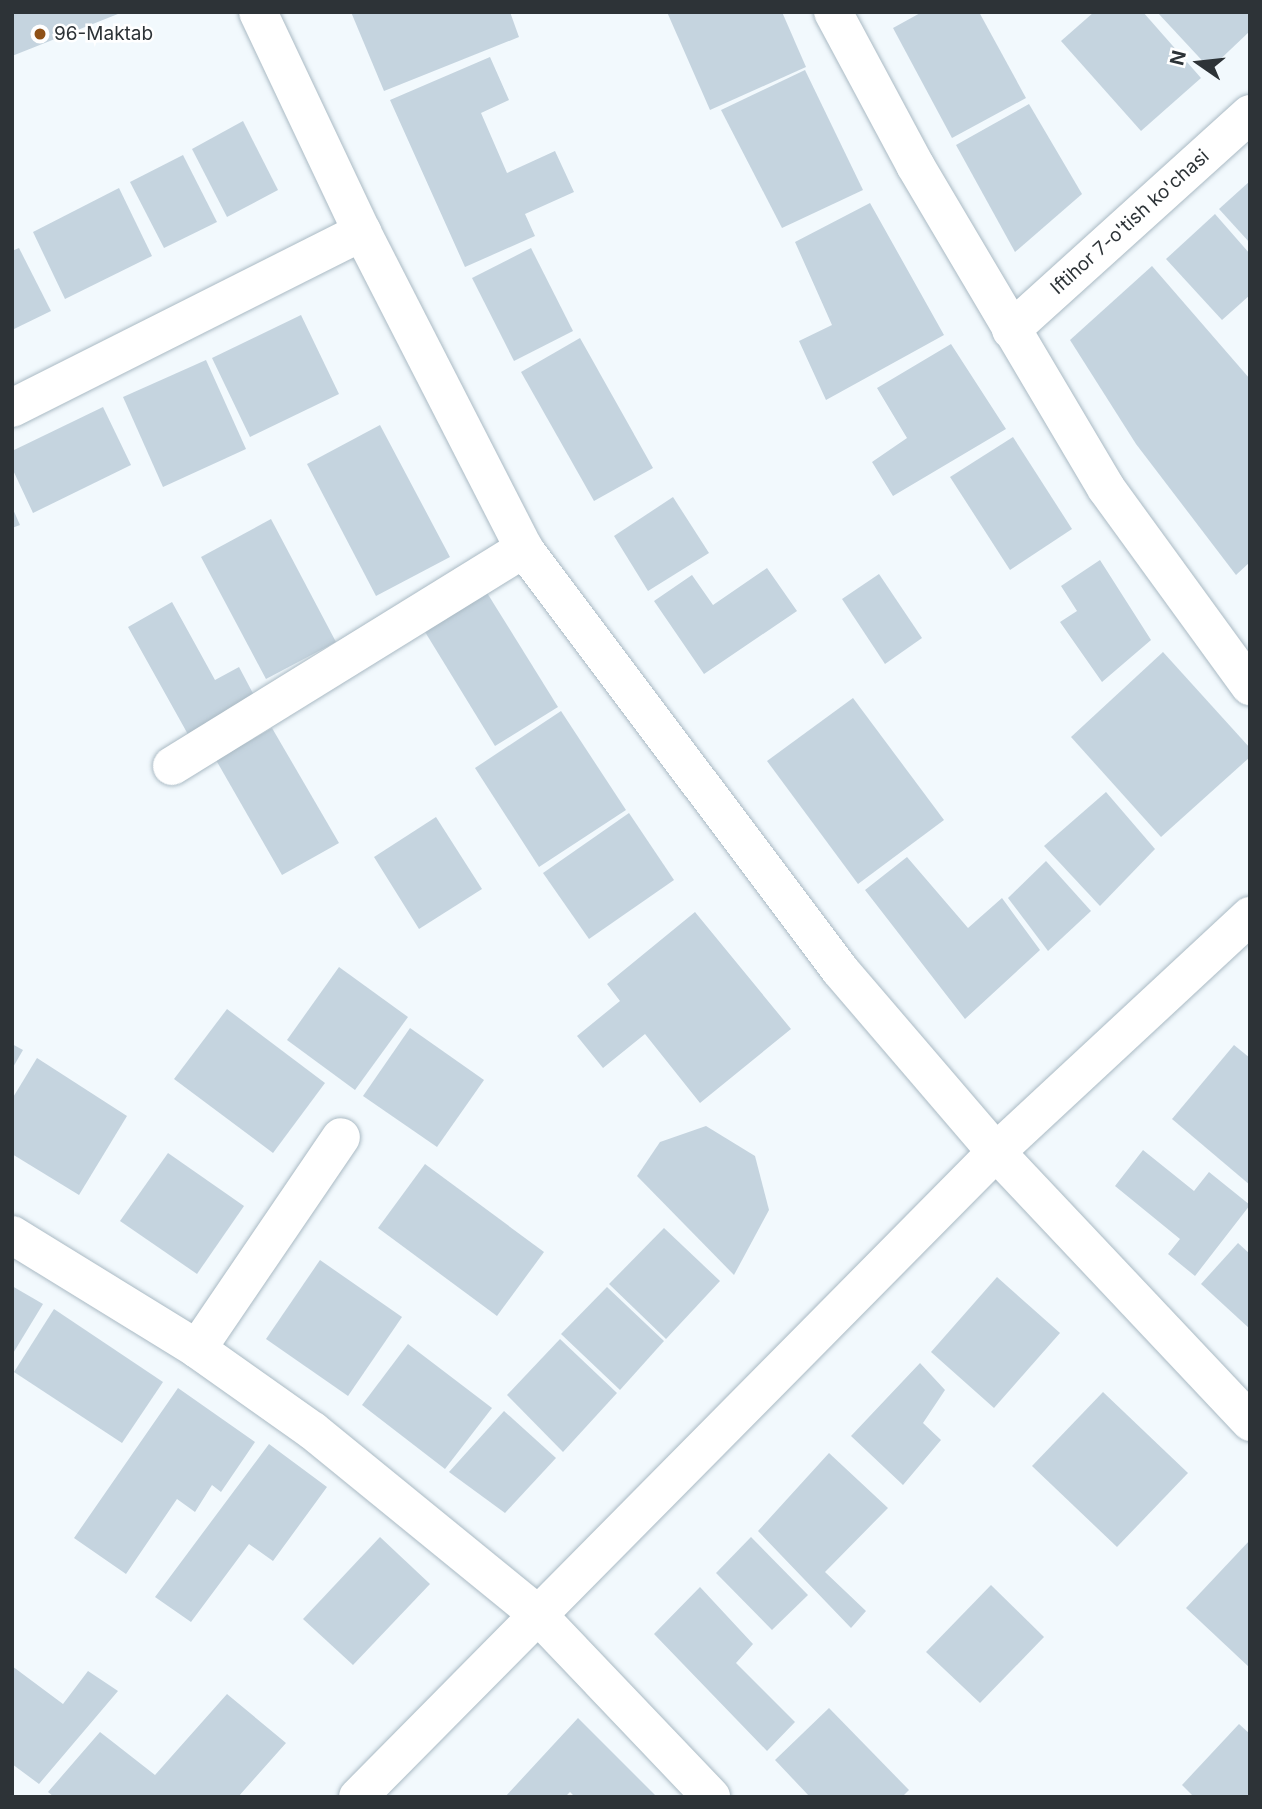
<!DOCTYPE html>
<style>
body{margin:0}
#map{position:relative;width:1262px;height:1809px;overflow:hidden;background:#f2f9fd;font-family:Inter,sans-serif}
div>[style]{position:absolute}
.building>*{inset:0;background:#c5d4df}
.roads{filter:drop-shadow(0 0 2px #aabac4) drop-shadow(0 0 2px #aabac4)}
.minor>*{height:38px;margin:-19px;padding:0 19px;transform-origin:19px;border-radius:19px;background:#fff}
.dots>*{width:19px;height:19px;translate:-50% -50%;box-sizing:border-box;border:4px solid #fff;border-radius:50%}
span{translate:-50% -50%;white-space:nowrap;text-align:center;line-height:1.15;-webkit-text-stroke:5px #fff;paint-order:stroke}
.poi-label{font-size:19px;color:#2d3337}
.left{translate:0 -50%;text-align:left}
.street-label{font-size:19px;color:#2d3337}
.frame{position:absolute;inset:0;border:14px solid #2d3337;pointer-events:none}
.north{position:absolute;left:1164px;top:28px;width:70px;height:70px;-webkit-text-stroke:5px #fff;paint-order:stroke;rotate:284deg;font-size:19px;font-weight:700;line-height:28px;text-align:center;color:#2d3337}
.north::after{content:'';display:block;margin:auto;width:24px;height:32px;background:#2d3337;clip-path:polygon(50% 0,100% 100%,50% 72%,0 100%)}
</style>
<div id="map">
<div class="building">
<i style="clip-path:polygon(12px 12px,123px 12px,12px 56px)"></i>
<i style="clip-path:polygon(351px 12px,510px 12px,519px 37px,384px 91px)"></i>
<i style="clip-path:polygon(667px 12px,782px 12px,806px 67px,710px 110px)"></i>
<i style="clip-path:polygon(922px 12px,979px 12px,1026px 98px,952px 138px,893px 28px)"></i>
<i style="clip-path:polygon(1094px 12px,1143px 12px,1201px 78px,1141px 131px,1061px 41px)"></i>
<i style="clip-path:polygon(1157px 12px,1250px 12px,1250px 31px,1210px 69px)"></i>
<i style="clip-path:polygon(490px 57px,509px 100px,481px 113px,507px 173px,555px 151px,574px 192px,525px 214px,535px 236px,465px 267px,390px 100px)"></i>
<i style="clip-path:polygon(805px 70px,863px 190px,782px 228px,721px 110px)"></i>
<i style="clip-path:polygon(1029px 104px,1082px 194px,1015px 252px,956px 145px)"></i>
<i style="clip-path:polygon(243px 121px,278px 190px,227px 217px,192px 149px)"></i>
<i style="clip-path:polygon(183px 155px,217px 222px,164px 248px,130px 182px)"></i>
<i style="clip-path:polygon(1250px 181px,1250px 243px,1219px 209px)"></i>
<i style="clip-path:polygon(119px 188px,152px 256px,65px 299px,33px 232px)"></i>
<i style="clip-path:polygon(870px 203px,944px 335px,826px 400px,799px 341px,832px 325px,795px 242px)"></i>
<i style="clip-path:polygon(1215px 214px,1250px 254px,1250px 295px,1222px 320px,1166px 259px)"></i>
<i style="clip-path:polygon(19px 248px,51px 311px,12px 330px,12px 251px)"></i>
<i style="clip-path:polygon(531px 248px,573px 331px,514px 361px,472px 278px)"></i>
<i style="clip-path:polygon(1152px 266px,1250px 379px,1250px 562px,1236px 575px,1136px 444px,1070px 340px)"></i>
<i style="clip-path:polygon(301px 315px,339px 394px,250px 437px,212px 358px)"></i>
<i style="clip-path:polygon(580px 338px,653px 468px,594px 501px,521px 372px)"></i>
<i style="clip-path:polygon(951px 344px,1006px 429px,893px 496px,872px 462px,907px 438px,877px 388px)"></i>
<i style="clip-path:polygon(206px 360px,246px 449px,163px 487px,123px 397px)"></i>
<i style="clip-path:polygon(103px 407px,131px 465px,33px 513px,12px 468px,12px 451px)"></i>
<i style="clip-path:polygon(380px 425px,450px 557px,376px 596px,307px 464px)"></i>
<i style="clip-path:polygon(1013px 437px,1072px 529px,1010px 570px,950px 477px)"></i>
<i style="clip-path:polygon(673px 497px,709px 553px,648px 591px,614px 536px)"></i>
<i style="clip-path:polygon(12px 507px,20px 525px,12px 528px)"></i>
<i style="clip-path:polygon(271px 519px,336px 642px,266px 679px,201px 557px)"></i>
<i style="clip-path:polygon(1100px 560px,1151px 640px,1102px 682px,1060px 622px,1077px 611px,1061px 586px)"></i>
<i style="clip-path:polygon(767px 568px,797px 611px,704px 674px,654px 601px,692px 575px,713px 605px)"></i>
<i style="clip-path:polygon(879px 574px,922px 638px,885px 664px,842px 599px)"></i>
<i style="clip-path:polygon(484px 588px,558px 707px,495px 746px,422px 627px)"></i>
<i style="clip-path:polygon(172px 602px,215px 680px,239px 667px,257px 701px,190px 738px,128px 627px)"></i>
<i style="clip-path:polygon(1163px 652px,1250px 748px,1250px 757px,1161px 837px,1071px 737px)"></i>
<i style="clip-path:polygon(853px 698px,944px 820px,858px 884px,767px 761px)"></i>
<i style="clip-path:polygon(561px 711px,626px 810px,539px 867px,475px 768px)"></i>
<i style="clip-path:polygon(272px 728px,339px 843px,282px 875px,216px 760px)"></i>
<i style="clip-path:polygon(1106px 792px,1155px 849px,1100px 906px,1044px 846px)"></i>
<i style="clip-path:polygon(629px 813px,674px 880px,589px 939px,543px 873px)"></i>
<i style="clip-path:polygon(436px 817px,482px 889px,419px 929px,374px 857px)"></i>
<i style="clip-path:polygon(907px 857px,968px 928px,1002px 898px,1040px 950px,965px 1019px,865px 890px)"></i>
<i style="clip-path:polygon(1046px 861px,1091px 911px,1048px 951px,1008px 898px)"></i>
<i style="clip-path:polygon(695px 912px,791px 1029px,700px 1103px,645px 1034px,603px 1068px,577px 1036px,620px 1001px,607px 984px)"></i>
<i style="clip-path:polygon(339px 967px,408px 1017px,355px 1090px,287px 1040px)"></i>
<i style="clip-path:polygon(227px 1009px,325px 1083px,273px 1153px,174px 1079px)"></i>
<i style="clip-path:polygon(410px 1028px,484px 1080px,437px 1147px,363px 1096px)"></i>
<i style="clip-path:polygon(12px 1044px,23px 1050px,12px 1069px)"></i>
<i style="clip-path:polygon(1234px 1045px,1250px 1058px,1250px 1185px,1172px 1119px)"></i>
<i style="clip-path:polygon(37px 1058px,127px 1116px,79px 1195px,12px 1154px,12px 1099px)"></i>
<i style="clip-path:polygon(706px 1126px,755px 1156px,769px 1210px,734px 1275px,637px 1176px,660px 1142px)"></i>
<i style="clip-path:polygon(1143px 1150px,1194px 1191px,1209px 1172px,1250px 1205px,1195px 1276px,1168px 1254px,1180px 1239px,1115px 1186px)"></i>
<i style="clip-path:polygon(168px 1153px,244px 1206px,197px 1274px,120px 1221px)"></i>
<i style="clip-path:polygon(425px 1164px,544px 1252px,497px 1316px,378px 1228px)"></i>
<i style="clip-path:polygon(664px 1228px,720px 1281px,666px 1339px,609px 1284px)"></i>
<i style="clip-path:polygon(1238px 1243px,1250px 1254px,1250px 1329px,1201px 1284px)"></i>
<i style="clip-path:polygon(320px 1260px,402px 1317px,348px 1396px,266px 1339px)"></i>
<i style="clip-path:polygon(997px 1277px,1060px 1333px,994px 1408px,931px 1352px)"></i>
<i style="clip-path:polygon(12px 1286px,43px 1304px,12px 1355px)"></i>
<i style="clip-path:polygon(607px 1287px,664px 1341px,620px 1390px,561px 1334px)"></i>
<i style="clip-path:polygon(54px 1309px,163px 1382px,122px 1443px,14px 1372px)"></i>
<i style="clip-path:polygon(560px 1339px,617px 1393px,563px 1452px,507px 1395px)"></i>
<i style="clip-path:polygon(408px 1344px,492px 1408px,445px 1469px,362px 1405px)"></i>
<i style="clip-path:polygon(920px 1363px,945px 1390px,923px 1423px,941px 1440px,903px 1485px,851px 1436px)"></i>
<i style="clip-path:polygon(178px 1388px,255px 1442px,221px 1492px,212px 1485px,195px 1512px,177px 1499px,126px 1574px,74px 1538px)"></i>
<i style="clip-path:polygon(1103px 1392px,1188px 1473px,1117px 1547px,1032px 1466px)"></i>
<i style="clip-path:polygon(504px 1411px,556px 1458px,505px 1513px,449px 1472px)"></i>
<i style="clip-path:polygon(269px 1444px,327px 1487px,273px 1561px,249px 1544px,191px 1622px,155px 1597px)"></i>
<i style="clip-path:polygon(829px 1453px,888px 1508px,825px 1572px,866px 1611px,851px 1628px,758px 1531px)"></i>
<i style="clip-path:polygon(380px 1537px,430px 1584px,353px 1665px,303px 1619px)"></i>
<i style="clip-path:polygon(751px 1537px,808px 1595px,772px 1630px,716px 1573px)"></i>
<i style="clip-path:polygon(1250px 1540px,1250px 1668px,1186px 1608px)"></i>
<i style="clip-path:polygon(991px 1585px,1044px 1637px,980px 1703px,926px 1652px)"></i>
<i style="clip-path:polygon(700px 1587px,753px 1644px,736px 1663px,795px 1722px,767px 1751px,654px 1634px)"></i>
<i style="clip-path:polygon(12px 1666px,63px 1704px,88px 1671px,118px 1691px,39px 1784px,12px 1764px)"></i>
<i style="clip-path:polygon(227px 1694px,286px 1743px,238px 1797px,54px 1797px,48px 1792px,100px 1732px,155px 1775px)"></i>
<i style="clip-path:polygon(829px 1708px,909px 1790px,902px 1797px,810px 1797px,775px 1760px)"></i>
<i style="clip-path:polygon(578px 1718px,657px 1797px,575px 1797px,570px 1792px,565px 1797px,505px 1797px)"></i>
<i style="clip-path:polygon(1239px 1724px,1250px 1734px,1250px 1797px,1194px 1797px,1182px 1785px)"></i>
</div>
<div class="roads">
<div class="minor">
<i style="left:258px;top:12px;width:243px;rotate:64.7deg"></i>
<i style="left:362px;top:232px;width:356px;rotate:62.9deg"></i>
<i style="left:524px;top:549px;width:526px;rotate:53.11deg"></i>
<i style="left:840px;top:970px;width:240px;rotate:49.4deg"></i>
<i style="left:996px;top:1152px;width:371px;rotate:46.7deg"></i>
<i style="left:833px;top:12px;width:174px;rotate:61.8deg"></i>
<i style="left:915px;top:165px;width:375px;rotate:59.4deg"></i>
<i style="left:1106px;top:488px;width:245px;rotate:54deg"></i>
<i style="left:1011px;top:330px;width:322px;rotate:-42.1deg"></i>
<i style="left:12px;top:408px;width:392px;rotate:-26.7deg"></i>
<i style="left:172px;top:766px;width:414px;rotate:-31.7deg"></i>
<i style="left:12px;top:1235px;width:217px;rotate:31.6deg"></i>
<i style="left:197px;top:1349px;width:142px;rotate:35.3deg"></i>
<i style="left:313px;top:1431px;width:288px;rotate:39.2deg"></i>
<i style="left:536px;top:1613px;width:254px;rotate:46.4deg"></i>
<i style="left:197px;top:1349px;width:256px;rotate:-55.8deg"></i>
<i style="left:358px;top:1797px;width:907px;rotate:-45.31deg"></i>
<i style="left:996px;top:1152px;width:347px;rotate:-42.9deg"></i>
</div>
</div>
<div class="dots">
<i style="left:40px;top:34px;background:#8f5117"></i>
</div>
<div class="poi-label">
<span class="left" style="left:54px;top:34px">96-Maktab</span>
</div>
<div class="street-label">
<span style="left:1130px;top:222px;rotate:-42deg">Iftihor 7-o'tish ko'chasi</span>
</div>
<div class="frame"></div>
<div class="north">N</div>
</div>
